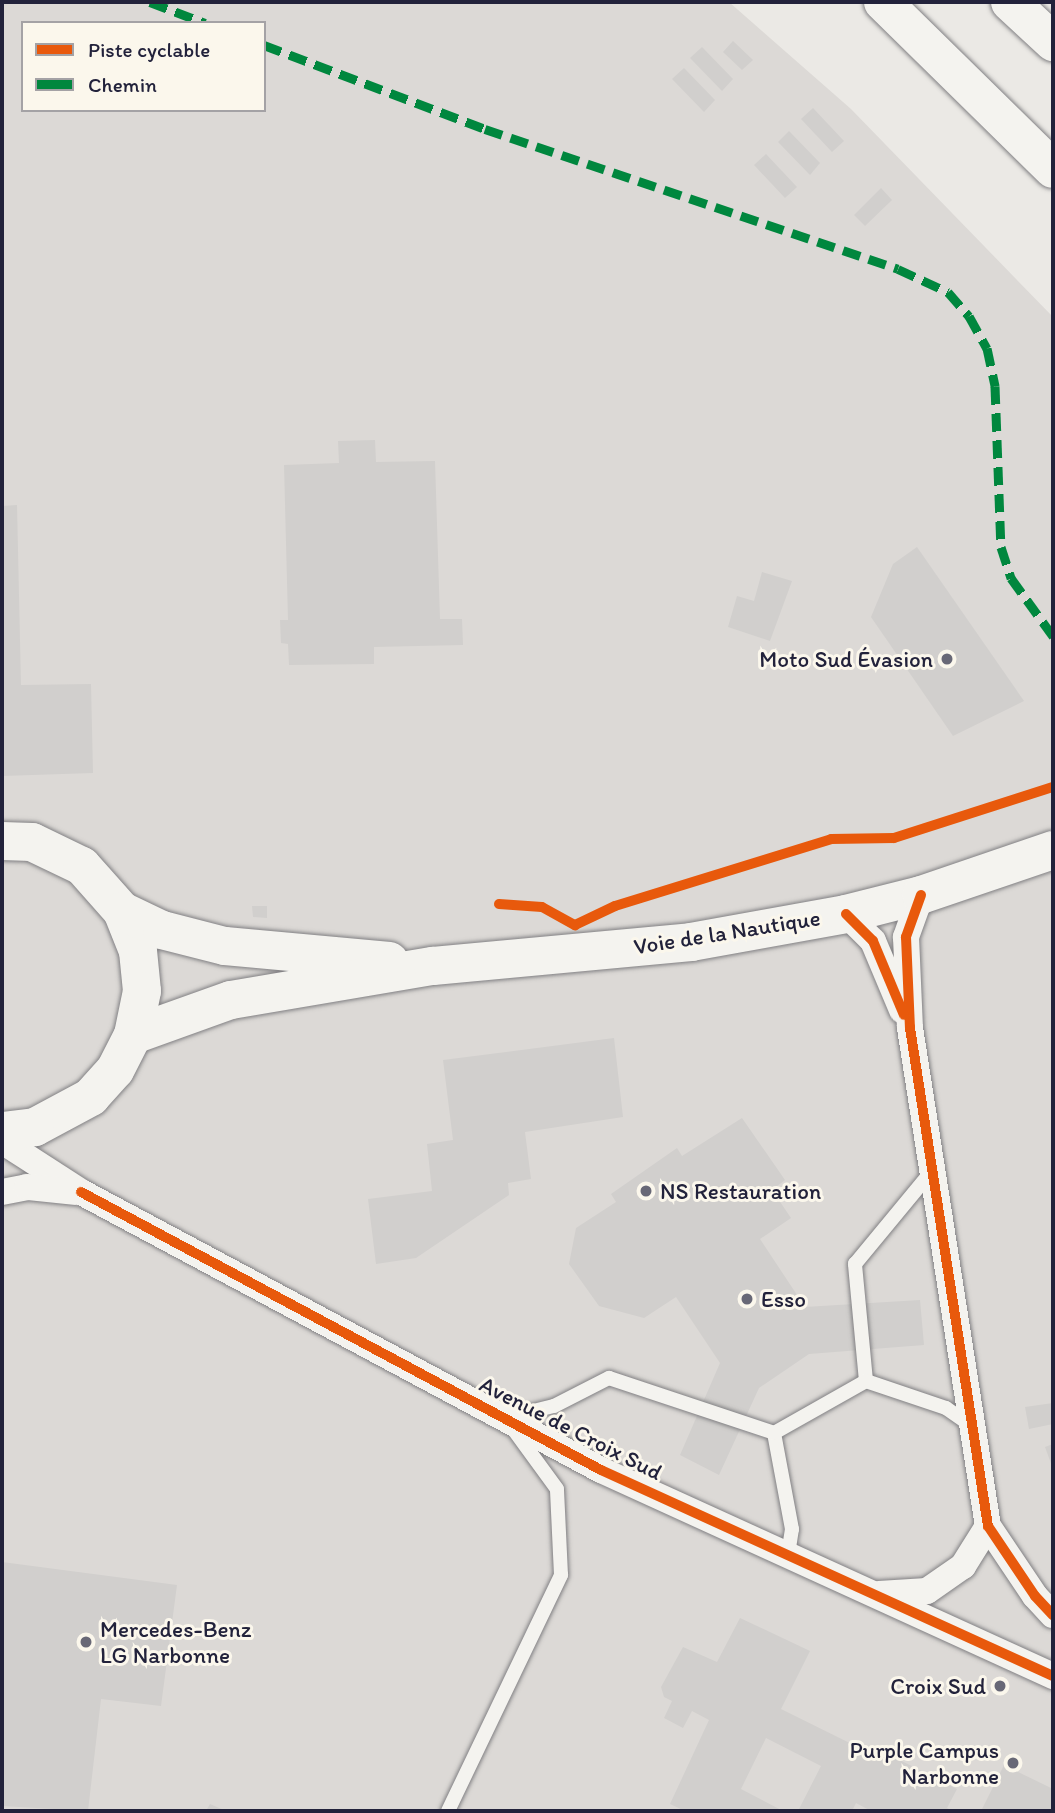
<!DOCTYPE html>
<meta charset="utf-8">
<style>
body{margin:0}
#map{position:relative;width:1055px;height:1813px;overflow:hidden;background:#ebe9e5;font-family:Itim,sans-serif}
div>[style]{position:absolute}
.built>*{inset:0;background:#dcd9d6}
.building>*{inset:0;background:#d1cfcd}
.roads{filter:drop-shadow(0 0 2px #818083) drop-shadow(0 0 2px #818083)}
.lane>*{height:14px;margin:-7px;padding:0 7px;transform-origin:7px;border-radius:7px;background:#f4f3ef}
.street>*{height:26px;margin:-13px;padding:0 13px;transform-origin:13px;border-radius:13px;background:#f4f3ef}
.secondary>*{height:38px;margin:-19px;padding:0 19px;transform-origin:19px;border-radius:19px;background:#f4f3ef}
.highway>*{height:38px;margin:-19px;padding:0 19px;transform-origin:19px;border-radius:19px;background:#f4f3ef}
.quiet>*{height:9px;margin-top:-4.5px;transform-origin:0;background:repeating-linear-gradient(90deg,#00873e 0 18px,transparent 0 27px)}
.cycleway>*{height:10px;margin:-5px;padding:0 5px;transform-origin:5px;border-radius:5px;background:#e8590c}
.dots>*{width:19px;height:19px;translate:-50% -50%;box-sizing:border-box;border:4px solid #fbf7ec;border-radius:50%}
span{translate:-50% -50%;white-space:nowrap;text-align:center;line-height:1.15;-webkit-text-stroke:6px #fbf7ec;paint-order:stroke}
.poi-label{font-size:23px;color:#22223b}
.right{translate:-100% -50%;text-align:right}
.left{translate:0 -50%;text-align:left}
.street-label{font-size:23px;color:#22223b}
.frame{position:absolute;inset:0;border:4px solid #22223b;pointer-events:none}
.legend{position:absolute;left:21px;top:21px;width:245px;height:91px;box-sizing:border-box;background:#fbf7ec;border:2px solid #a4a2a5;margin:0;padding:9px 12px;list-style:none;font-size:21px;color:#22223b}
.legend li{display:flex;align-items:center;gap:14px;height:35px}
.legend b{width:35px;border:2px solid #a4a2a5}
</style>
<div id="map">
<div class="built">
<i style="clip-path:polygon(evenodd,2px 2px,729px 2px,851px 109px,1053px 317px,1053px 1811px,2px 1811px,2px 2px,23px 23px,264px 23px,264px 110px,23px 110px,23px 23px)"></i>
</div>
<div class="building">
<i style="clip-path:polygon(733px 41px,753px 60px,742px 70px,723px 52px)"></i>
<i style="clip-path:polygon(702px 47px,733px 79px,722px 91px,690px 58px)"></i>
<i style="clip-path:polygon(684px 68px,715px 100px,704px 112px,672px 79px)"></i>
<i style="clip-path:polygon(813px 108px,844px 141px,832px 152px,801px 119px)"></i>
<i style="clip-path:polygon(789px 131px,820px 163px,810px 175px,778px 142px)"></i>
<i style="clip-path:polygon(766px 154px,797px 187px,785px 198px,754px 165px)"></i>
<i style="clip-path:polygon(881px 188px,892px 200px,865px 226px,854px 215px)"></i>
<i style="clip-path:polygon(375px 440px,376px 462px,435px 461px,440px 619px,462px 619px,463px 645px,374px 647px,374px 664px,289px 665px,288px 644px,281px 643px,280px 620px,288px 620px,284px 465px,339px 463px,338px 441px)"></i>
<i style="clip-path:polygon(17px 505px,21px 685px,91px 684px,93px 773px,2px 776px,2px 506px)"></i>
<i style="clip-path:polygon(917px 547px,1024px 701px,953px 736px,871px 617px,893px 564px)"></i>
<i style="clip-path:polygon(762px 572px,792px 581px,770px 641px,728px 627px,737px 596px,754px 601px)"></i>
<i style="clip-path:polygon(252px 906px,267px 906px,267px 918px,253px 917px)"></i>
<i style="clip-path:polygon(614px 1038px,623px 1117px,525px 1132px,531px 1179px,508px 1183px,509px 1195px,416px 1258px,376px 1264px,368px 1199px,432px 1191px,427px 1144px,453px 1140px,443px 1060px)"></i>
<i style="clip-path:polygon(742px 1118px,785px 1180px,772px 1190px,791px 1218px,760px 1239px,805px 1307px,920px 1300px,924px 1345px,809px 1354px,759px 1388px,719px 1475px,680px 1455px,720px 1363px,676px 1297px,644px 1318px,599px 1306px,569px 1264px,576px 1228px,616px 1202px,611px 1194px,677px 1148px,682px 1156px)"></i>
<i style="clip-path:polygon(1053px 1403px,1053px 1424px,1029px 1429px,1025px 1407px)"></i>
<i style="clip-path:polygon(1053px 1444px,1053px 1469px,1045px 1447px)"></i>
<i style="clip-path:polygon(2px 1562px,177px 1585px,161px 1706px,101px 1699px,88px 1811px,2px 1806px)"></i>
<i style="clip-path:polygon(740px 1618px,810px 1651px,781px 1709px,878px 1757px,882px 1751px,957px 1789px,947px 1808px,953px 1811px,871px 1811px,856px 1803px,852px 1811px,798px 1811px,821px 1766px,766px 1738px,741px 1789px,783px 1811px,685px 1811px,670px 1804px,709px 1720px,692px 1711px,683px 1728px,664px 1718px,672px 1701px,664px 1697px,661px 1687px,683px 1647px,717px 1662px)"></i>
<i style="clip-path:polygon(1004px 1765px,1053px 1789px,1053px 1811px,981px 1811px)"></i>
<i style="clip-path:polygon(210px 1804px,226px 1811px,206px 1811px)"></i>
</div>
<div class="roads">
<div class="lane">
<i style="left:866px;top:1381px;width:118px;rotate:-95.4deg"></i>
<i style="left:855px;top:1264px;width:119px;rotate:-50.4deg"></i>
<i style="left:774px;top:1433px;width:98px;rotate:79.4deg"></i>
<i style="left:792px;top:1529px;width:26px;rotate:99deg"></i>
<i style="left:448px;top:1811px;width:262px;rotate:-64.4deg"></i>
<i style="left:561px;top:1575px;width:86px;rotate:-92.7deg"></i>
<i style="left:557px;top:1489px;width:88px;rotate:-126.2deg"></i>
<i style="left:505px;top:1418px;width:50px;rotate:-13.8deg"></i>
<i style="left:554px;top:1406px;width:62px;rotate:-27deg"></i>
<i style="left:609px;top:1378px;width:174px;rotate:18.4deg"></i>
<i style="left:774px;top:1433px;width:106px;rotate:-29.5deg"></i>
<i style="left:866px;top:1381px;width:84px;rotate:18.6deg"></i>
<i style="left:946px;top:1408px;width:29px;rotate:35deg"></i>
</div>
<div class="street">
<i style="left:921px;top:895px;width:45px;rotate:109.7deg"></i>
<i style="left:906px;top:937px;width:91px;rotate:87.5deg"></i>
<i style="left:910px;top:1028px;width:504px;rotate:81.1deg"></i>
<i style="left:988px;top:1526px;width:84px;rotate:56.1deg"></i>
<i style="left:1035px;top:1596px;width:26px;rotate:47deg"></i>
<i style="left:846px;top:914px;width:38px;rotate:45deg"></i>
<i style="left:873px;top:941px;width:75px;rotate:67.2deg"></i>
<i style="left:2px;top:1141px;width:94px;rotate:32.8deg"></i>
<i style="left:81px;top:1192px;width:590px;rotate:28.13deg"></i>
<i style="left:601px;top:1470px;width:497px;rotate:24.5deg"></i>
<i style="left:2px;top:1192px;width:25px;rotate:-11deg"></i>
<i style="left:27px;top:1187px;width:49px;rotate:5.8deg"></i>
<i style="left:879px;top:1594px;width:48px;rotate:-3.6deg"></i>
<i style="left:927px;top:1591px;width:44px;rotate:-34.8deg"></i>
<i style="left:963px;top:1566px;width:47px;rotate:-58deg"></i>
</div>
<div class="secondary">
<i style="left:2px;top:841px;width:30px;rotate:2deg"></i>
<i style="left:32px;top:842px;width:55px;rotate:25.6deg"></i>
<i style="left:82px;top:866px;width:60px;rotate:48.4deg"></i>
<i style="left:122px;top:911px;width:43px;rotate:68.2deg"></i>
<i style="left:138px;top:951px;width:40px;rotate:84.3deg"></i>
<i style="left:142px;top:991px;width:45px;rotate:101.6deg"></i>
<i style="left:133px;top:1035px;width:39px;rotate:117deg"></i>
<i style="left:115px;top:1070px;width:36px;rotate:132deg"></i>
<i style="left:91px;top:1097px;width:64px;rotate:151.8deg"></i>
<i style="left:35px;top:1127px;width:33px;rotate:173deg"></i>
<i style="left:122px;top:911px;width:44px;rotate:25.4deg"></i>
<i style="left:162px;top:930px;width:65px;rotate:14.3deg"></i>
<i style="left:225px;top:946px;width:165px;rotate:5.2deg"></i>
<i style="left:133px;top:1035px;width:104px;rotate:-19.7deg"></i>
<i style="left:231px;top:1000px;width:205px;rotate:-9.6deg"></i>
<i style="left:433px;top:966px;width:259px;rotate:-5.3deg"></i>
<i style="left:691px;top:942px;width:158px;rotate:-10.2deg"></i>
<i style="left:846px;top:914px;width:77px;rotate:-14.2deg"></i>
<i style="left:921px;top:895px;width:139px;rotate:-18.8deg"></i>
</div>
<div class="highway">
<i style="left:883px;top:2px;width:238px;rotate:44.5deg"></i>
<i style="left:1010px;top:2px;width:59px;rotate:42.9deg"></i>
</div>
</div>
<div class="quiet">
<i style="left:150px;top:2px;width:59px;rotate:20.9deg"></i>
<i style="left:264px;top:45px;width:236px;rotate:20.8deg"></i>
<i style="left:485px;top:129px;width:436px;rotate:18.7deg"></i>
<i style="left:898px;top:269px;width:55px;rotate:24.7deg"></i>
<i style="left:948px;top:292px;width:32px;rotate:49deg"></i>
<i style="left:969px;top:316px;width:37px;rotate:61deg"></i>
<i style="left:987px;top:348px;width:39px;rotate:78deg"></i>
<i style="left:995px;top:386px;width:161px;rotate:87.9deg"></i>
<i style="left:1001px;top:547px;width:33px;rotate:72deg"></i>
<i style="left:1011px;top:578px;width:72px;rotate:54.1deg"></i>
</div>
<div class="cycleway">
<i style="left:921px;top:895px;width:45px;rotate:109.7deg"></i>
<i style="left:906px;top:937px;width:91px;rotate:87.5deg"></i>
<i style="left:910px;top:1028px;width:504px;rotate:81.1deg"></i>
<i style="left:988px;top:1526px;width:84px;rotate:56.1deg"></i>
<i style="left:1035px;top:1596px;width:26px;rotate:47deg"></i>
<i style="left:499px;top:904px;width:43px;rotate:4deg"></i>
<i style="left:542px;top:907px;width:38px;rotate:29deg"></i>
<i style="left:575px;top:925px;width:44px;rotate:-25.4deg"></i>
<i style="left:615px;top:906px;width:226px;rotate:-17.2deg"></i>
<i style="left:831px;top:839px;width:63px;rotate:-0.9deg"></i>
<i style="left:894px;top:838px;width:167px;rotate:-17.8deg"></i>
<i style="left:846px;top:914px;width:38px;rotate:45deg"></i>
<i style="left:873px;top:941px;width:80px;rotate:67.3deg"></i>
<i style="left:81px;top:1192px;width:590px;rotate:28.13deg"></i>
<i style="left:601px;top:1470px;width:497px;rotate:24.5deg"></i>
</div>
<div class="dots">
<i style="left:947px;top:659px;background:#686876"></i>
<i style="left:646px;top:1191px;background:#686876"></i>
<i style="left:747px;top:1299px;background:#686876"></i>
<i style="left:86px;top:1642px;background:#686876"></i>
<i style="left:1000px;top:1686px;background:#686876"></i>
<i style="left:1013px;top:1763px;background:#686876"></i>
</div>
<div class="poi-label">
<span class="right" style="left:933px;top:659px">Moto Sud Évasion</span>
<span class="left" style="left:660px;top:1191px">NS Restauration</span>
<span class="left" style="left:761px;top:1299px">Esso</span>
<span class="left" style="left:100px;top:1642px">Mercedes-Benz<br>LG Narbonne</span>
<span class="right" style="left:986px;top:1686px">Croix Sud</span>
<span class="right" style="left:999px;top:1763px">Purple Campus<br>Narbonne</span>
</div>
<div class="street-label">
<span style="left:727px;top:932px;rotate:-9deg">Voie de la Nautique</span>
<span style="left:571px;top:1428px;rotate:27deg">Avenue de Croix Sud</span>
</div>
<div class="frame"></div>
<ul class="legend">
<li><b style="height:9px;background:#e8590c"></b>Piste cyclable</li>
<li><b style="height:9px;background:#00873e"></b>Chemin</li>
</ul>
</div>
